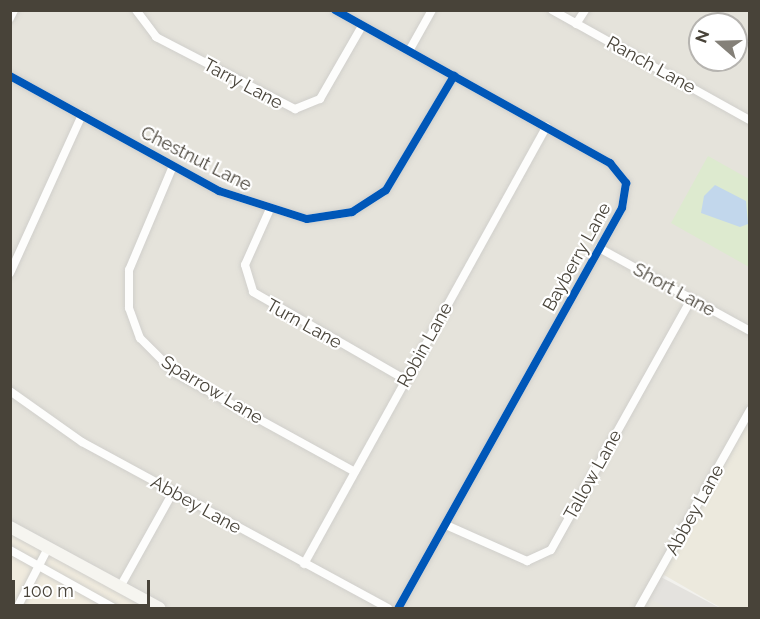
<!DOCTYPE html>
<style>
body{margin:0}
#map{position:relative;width:760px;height:619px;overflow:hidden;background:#f2f1ed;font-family:Raleway,sans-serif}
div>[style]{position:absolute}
.residential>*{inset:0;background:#e5e3db}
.commercial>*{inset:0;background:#f0ebde}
.education>*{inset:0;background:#ece9dd}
.green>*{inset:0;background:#ddeacf}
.parking>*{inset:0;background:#e4e2de}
.water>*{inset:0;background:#c2d7ec}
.roads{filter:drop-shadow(0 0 2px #d0cfcb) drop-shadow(0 0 2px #d0cfcb)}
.street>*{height:8px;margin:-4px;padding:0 4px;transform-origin:4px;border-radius:4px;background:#fdfdfc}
.secondary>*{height:12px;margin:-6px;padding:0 6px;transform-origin:6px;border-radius:6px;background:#f6f5f0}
.cycleway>*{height:8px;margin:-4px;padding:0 4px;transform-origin:4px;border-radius:4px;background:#0057b8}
span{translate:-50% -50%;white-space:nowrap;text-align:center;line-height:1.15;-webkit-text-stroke:4.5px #fff;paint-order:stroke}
.street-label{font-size:18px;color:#484339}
.frame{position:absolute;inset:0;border:12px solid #484339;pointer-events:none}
.north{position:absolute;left:688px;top:12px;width:60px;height:60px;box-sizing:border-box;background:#fff;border:2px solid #b6b4b0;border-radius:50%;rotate:290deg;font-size:16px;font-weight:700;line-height:24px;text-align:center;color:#484339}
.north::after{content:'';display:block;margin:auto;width:21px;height:27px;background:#848078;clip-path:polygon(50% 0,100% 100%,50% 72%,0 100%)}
.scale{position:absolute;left:12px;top:580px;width:138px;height:27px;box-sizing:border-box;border:3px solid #484339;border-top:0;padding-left:8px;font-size:18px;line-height:21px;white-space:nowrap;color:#484339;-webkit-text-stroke:4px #fff;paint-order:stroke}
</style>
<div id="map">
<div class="residential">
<i style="clip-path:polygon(evenodd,11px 11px,749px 11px,749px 424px,652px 595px,675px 608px,169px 608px,11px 521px,11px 11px,700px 24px,736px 24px,736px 60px,700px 60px,700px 24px)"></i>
</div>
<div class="commercial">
<i style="clip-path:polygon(11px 531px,152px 608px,11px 608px)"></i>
</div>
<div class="education">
<i style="clip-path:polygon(749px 410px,749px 608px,721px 608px,659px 572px)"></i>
</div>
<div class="green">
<i style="clip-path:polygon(708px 156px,749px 179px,749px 267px,671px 223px)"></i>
</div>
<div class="parking">
<i style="clip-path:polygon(659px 576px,720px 608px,668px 608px,648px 598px)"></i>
</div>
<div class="water">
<i style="clip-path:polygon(715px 185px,746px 201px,748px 224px,740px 227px,701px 213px,704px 196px)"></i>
</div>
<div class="roads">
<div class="street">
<i style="left:136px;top:10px;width:34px;rotate:53deg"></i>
<i style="left:156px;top:37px;width:157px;rotate:27.4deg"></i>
<i style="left:295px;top:109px;width:27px;rotate:-22deg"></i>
<i style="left:320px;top:99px;width:84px;rotate:-60.1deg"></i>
<i style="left:335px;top:10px;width:315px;rotate:29.1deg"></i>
<i style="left:610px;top:163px;width:26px;rotate:51deg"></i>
<i style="left:626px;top:183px;width:25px;rotate:99deg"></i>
<i style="left:622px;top:208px;width:458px;rotate:119.2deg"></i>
<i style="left:552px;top:10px;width:227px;rotate:29.1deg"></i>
<i style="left:10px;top:18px;width:9px;rotate:-63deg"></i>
<i style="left:576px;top:24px;width:17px;rotate:-57deg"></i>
<i style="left:409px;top:51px;width:47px;rotate:-60.7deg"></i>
<i style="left:10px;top:76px;width:239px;rotate:28.8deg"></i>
<i style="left:219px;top:191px;width:92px;rotate:17.7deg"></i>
<i style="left:307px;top:219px;width:46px;rotate:-8.8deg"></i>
<i style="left:352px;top:212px;width:40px;rotate:-32.9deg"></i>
<i style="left:386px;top:190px;width:133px;rotate:-59.2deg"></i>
<i style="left:173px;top:166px;width:113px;rotate:112.9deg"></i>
<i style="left:129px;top:270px;width:38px;rotate:90deg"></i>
<i style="left:129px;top:308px;width:32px;rotate:70deg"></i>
<i style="left:140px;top:338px;width:49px;rotate:45deg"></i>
<i style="left:175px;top:373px;width:205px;rotate:28.8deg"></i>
<i style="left:270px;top:209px;width:61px;rotate:114.1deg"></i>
<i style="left:245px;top:265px;width:28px;rotate:73deg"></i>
<i style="left:253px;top:292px;width:177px;rotate:29.9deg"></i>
<i style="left:599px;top:248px;width:172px;rotate:28.8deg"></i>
<i style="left:10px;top:273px;width:174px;rotate:-65.5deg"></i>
<i style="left:10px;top:391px;width:88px;rotate:35.3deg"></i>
<i style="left:82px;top:442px;width:348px;rotate:28.5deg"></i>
<i style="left:446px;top:525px;width:89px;rotate:24deg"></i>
<i style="left:527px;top:561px;width:26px;rotate:-25deg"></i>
<i style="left:551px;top:550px;width:287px;rotate:-60.8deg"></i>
<i style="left:10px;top:550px;width:119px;rotate:29.1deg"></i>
<i style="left:304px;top:564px;width:500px;rotate:-61deg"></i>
<i style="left:120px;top:587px;width:109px;rotate:-60.8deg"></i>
<i style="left:17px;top:608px;width:68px;rotate:-62.7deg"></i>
<i style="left:639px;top:608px;width:227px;rotate:-60.7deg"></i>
</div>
<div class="secondary">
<i style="left:10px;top:527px;width:170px;rotate:28.5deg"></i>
</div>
</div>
<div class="cycleway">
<i style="left:335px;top:10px;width:315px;rotate:29.1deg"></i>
<i style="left:610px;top:163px;width:26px;rotate:51deg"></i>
<i style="left:626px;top:183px;width:25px;rotate:99deg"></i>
<i style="left:622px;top:208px;width:458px;rotate:119.2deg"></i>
<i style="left:10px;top:76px;width:239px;rotate:28.8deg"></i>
<i style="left:219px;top:191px;width:92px;rotate:17.7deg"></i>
<i style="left:307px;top:219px;width:46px;rotate:-8.8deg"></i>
<i style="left:352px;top:212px;width:40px;rotate:-32.9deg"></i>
<i style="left:386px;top:190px;width:133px;rotate:-59.2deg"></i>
</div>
<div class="street-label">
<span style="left:651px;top:65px;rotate:29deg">Ranch Lane</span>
<span style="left:243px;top:84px;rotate:28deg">Tarry Lane</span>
<span style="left:196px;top:159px;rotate:27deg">Chestnut Lane</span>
<span style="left:577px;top:257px;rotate:-61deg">Bayberry Lane</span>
<span style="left:674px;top:290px;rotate:29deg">Short Lane</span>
<span style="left:304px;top:324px;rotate:29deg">Turn Lane</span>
<span style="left:425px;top:345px;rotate:-61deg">Robin Lane</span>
<span style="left:212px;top:390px;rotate:31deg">Sparrow Lane</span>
<span style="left:593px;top:475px;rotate:-61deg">Tallow Lane</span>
<span style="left:196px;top:505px;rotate:29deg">Abbey Lane</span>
<span style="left:695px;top:510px;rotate:-61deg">Abbey Lane</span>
</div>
<div class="frame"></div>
<div class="north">N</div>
<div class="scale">100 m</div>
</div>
